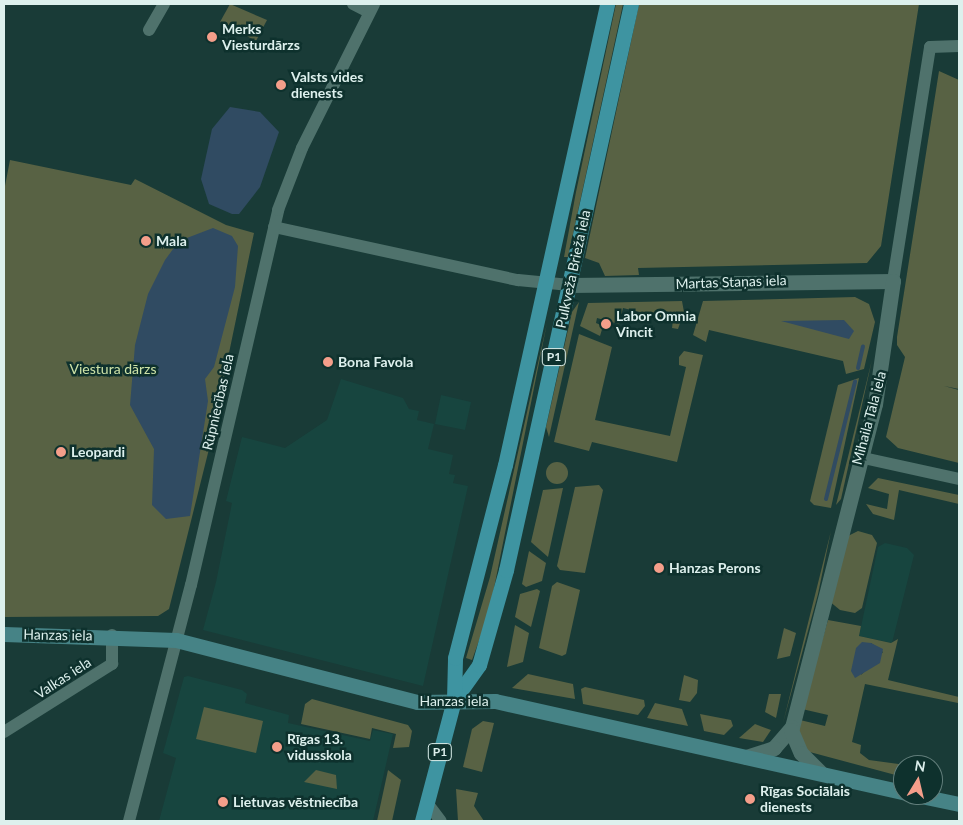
<!DOCTYPE html>
<meta charset="utf-8">
<style>
body{margin:0}
#map{position:relative;width:963px;height:825px;overflow:hidden;background:#193b37;font-family:Lato,sans-serif}
div>[style]{position:absolute}
.built>*{inset:0;background:#17453f}
.green>*{inset:0;background:#586244}
.round{border-radius:50%}
.water>*{inset:0;background:#304b62}
.stream>*{height:4px;margin:-2px;padding:0 2px;transform-origin:2px;border-radius:2px;background:#304b62}
.minor>*{height:12px;margin:-6px;padding:0 6px;transform-origin:6px;border-radius:6px;background:#4f726c}
.tertiary>*{height:15px;margin:-7.5px;padding:0 7.5px;transform-origin:7.5px;border-radius:7.5px;background:#4f726c}
.secondary>*{height:15px;margin:-7.5px;padding:0 7.5px;transform-origin:7.5px;border-radius:7.5px;background:#468386}
.primary>*{height:15px;margin:-7.5px;padding:0 7.5px;transform-origin:7.5px;border-radius:7.5px;background:#3e94a1}
.dots>*{width:14px;height:14px;translate:-50% -50%;box-sizing:border-box;border:2px solid #0e312d;border-radius:50%}
span{translate:-50% -50%;white-space:nowrap;text-align:center;line-height:1.15;-webkit-text-stroke:5px #0e312d;paint-order:stroke}
.shield-label span{padding:1px 4px;background:#0e312d;border:1px solid;border-radius:4px;-webkit-text-stroke-width:0}
.shield-label{font-size:12px;color:#ddf0ed;font-weight:700}
.poi-label{font-size:14px;color:#ddf0ed;font-weight:700}
.left{translate:0 -50%;text-align:left}
.street-label{font-size:14px;color:#ddf0ed}
.park-label{font-size:14px;color:#cee3a8}
.frame{position:absolute;inset:0;border:5px solid #ddf0ed;pointer-events:none}
.north{position:absolute;left:893px;top:755px;width:50px;height:50px;box-sizing:border-box;background:#0e312d;border:1px solid #617d7a;border-radius:50%;rotate:9deg;font-size:14px;font-weight:700;line-height:20px;text-align:center;color:#ddf0ed}
.north::after{content:'';display:block;margin:auto;width:18px;height:22px;background:#f49e8a;clip-path:polygon(50% 0,100% 100%,50% 72%,0 100%)}
</style>
<div id="map">
<div class="built">
<i style="clip-path:polygon(341px 379px,403px 398px,409px 409px,419px 411px,417px 420px,434px 424px,428px 449px,453px 455px,449px 474px,455px 475px,453px 483px,468px 486px,423px 686px,203px 630px,216px 582px,232px 503px,226px 501px,242px 437px,285px 448px,327px 420px)"></i>
<i style="clip-path:polygon(441px 395px,471px 402px,465px 430px,435px 424px)"></i>
<i style="clip-path:polygon(885px 543px,907px 548px,914px 555px,892px 643px,859px 636px,878px 547px)"></i>
<i style="clip-path:polygon(188px 676px,242px 690px,247px 694px,245px 703px,289px 715px,288px 723px,370px 741px,373px 730px,393px 734px,373px 821px,159px 821px,176px 758px,163px 753px,184px 677px)"></i>
</div>
<div class="green">
<i style="clip-path:polygon(230px 4px,267px 20px,256px 41px,220px 22px)"></i>
<i style="clip-path:polygon(616px 4px,623px 4px,568px 257px,564px 257px,576px 192px)"></i>
<i style="clip-path:polygon(639px 4px,919px 4px,881px 246px,867px 263px,638px 268px,639px 275px,605px 276px,599px 263px,585px 258px)"></i>
<i style="clip-path:polygon(939px 71px,959px 80px,959px 389px,944px 386px,959px 390px,959px 463px,898px 448px,886px 437px,905px 357px,897px 345px,897px 337px)"></i>
<i style="clip-path:polygon(10px 160px,131px 185px,135px 179px,226px 225px,254px 233px,209px 449px,169px 609px,158px 616px,4px 617px,4px 191px)"></i>
<i style="clip-path:polygon(855px 297px,869px 304px,875px 322px,864px 369px,846px 374px,843px 361px,709px 330px,706px 342px,693px 335px,703px 301px)"></i>
<i style="clip-path:polygon(682px 301px,684px 312px,678px 329px,672px 328px,673px 320px,623px 308px,619px 324px,597px 318px,596px 323px,603px 326px,600px 336px,580px 326px,588px 303px)"></i>
<i style="clip-path:polygon(579px 302px,549px 437px,546px 427px,572px 312px)"></i>
<i style="clip-path:polygon(547px 323px,489px 613px,472px 660px,466px 658px,490px 577px)"></i>
<i style="clip-path:polygon(579px 334px,612px 347px,595px 420px,670px 436px,686px 367px,679px 365px,679px 357px,684px 351px,703px 355px,677px 462px,592px 442px,589px 451px,554px 442px)"></i>
<i style="clip-path:polygon(872px 360px,841px 499px,836px 505px)"></i>
<i style="clip-path:polygon(859px 378px,831px 508px,814px 505px,810px 501px,838px 385px)"></i>
<i class="round" style="left:546px;top:462px;width:22px;height:22px"></i>
<i style="clip-path:polygon(878px 478px,959px 495px,959px 504px,899px 490px,894px 520px,873px 514px,866px 504px,887px 509px,889px 494px,868px 488px)"></i>
<i style="clip-path:polygon(599px 485px,603px 490px,585px 573px,560px 570px,557px 566px,575px 487px)"></i>
<i style="clip-path:polygon(563px 488px,548px 557px,531px 542px,543px 490px)"></i>
<i style="clip-path:polygon(831px 531px,818px 594px,783px 723px)"></i>
<i style="clip-path:polygon(858px 531px,872px 535px,877px 543px,862px 608px,855px 613px,840px 610px,829px 601px,846px 537px)"></i>
<i style="clip-path:polygon(529px 551px,546px 563px,542px 581px,526px 587px,522px 584px)"></i>
<i style="clip-path:polygon(557px 582px,580px 590px,566px 654px,562px 656px,539px 648px,552px 586px)"></i>
<i style="clip-path:polygon(537px 589px,540px 591px,531px 627px,515px 617px,520px 594px)"></i>
<i style="clip-path:polygon(evenodd,828px 620px,861px 626px,859px 636px,891px 643px,898px 639px,888px 680px,959px 697px,959px 712px,958px 703px,865px 684px,852px 742px,861px 745px,860px 753px,869px 760px,906px 765px,903px 777px,806px 751px,798px 728px,800px 720px,825px 726px,828px 715px,802px 709px,828px 620px,871px 643px,883px 652px,861px 675px,871px 643px)"></i>
<i style="clip-path:polygon(515px 625px,529px 633px,523px 662px,507px 667px)"></i>
<i style="clip-path:polygon(784px 628px,796px 633px,790px 656px,777px 659px)"></i>
<i style="clip-path:polygon(528px 674px,573px 684px,575px 699px,512px 688px)"></i>
<i style="clip-path:polygon(684px 675px,698px 680px,697px 693px,690px 702px,679px 700px)"></i>
<i style="clip-path:polygon(585px 687px,644px 700px,645px 706px,638px 715px,583px 704px,581px 689px)"></i>
<i style="clip-path:polygon(769px 694px,781px 694px,776px 718px,765px 712px)"></i>
<i style="clip-path:polygon(312px 699px,408px 725px,412px 731px,409px 747px,393px 748px,396px 734px,372px 728px,370px 739px,301px 724px,305px 704px)"></i>
<i style="clip-path:polygon(655px 703px,682px 709px,688px 726px,647px 718px)"></i>
<i style="clip-path:polygon(204px 707px,263px 721px,256px 753px,196px 739px)"></i>
<i style="clip-path:polygon(700px 714px,731px 720px,733px 726px,724px 735px,704px 731px)"></i>
<i style="clip-path:polygon(483px 721px,494px 723px,482px 772px,463px 767px,472px 729px)"></i>
<i style="clip-path:polygon(755px 724px,771px 730px,763px 742px,739px 738px)"></i>
<i style="clip-path:polygon(316px 770px,336px 775px,337px 789px,304px 782px)"></i>
<i style="clip-path:polygon(388px 770px,401px 780px,392px 821px,377px 821px)"></i>
<i style="clip-path:polygon(456px 789px,478px 793px,474px 806px,484px 821px,458px 821px)"></i>
</div>
<div class="water">
<i style="clip-path:polygon(230px 107px,260px 112px,279px 132px,260px 187px,239px 214px,232px 214px,209px 204px,201px 179px,212px 129px)"></i>
<i style="clip-path:polygon(213px 228px,232px 236px,238px 246px,235px 287px,214px 367px,205px 379px,208px 401px,190px 516px,166px 519px,152px 505px,154px 449px,130px 405px,135px 345px,148px 294px,165px 260px,179px 241px)"></i>
<i style="clip-path:polygon(844px 320px,854px 331px,849px 339px,781px 321px)"></i>
<i style="clip-path:polygon(871px 643px,883px 649px,880px 663px,855px 678px,851px 671px,856px 648px,862px 642px)"></i>
</div>
<div class="stream">
<i style="left:858px;top:368px;width:22px;rotate:-77deg"></i>
<i style="left:826px;top:499px;width:121px;rotate:-76.1deg"></i>
</div>
<div class="minor">
<i style="left:353px;top:4px;width:18px;rotate:27deg"></i>
<i style="left:149px;top:30px;width:30px;rotate:-60deg"></i>
<i style="left:274px;top:227px;width:250px;rotate:12.3deg"></i>
<i style="left:518px;top:280px;width:52px;rotate:5.5deg"></i>
<i style="left:893px;top:281px;width:237px;rotate:-81deg"></i>
<i style="left:930px;top:47px;width:29px;rotate:-2deg"></i>
<i style="left:859px;top:457px;width:102px;rotate:12.4deg"></i>
<i style="left:4px;top:732px;width:128px;rotate:-32.2deg"></i>
<i style="left:112px;top:664px;width:29px;rotate:-90deg"></i>
<i style="left:428px;top:804px;width:21px;rotate:53deg"></i>
<i style="left:129px;top:821px;width:244px;rotate:-75.3deg"></i>
<i style="left:191px;top:585px;width:385px;rotate:-76.9deg"></i>
<i style="left:278px;top:210px;width:66px;rotate:-68.8deg"></i>
<i style="left:302px;top:148px;width:161px;rotate:-63.4deg"></i>
</div>
<div class="tertiary">
<i style="left:570px;top:285px;width:323px;rotate:-0.7deg"></i>
<i style="left:893px;top:281px;width:124px;rotate:98.3deg"></i>
<i style="left:875px;top:404px;width:333px;rotate:104.4deg"></i>
<i style="left:792px;top:727px;width:28px;rotate:131deg"></i>
<i style="left:774px;top:748px;width:29px;rotate:162deg"></i>
<i style="left:791px;top:730px;width:25px;rotate:67deg"></i>
<i style="left:801px;top:753px;width:28px;rotate:45deg"></i>
</div>
<div class="secondary">
<i style="left:4px;top:634px;width:172px;rotate:2deg"></i>
<i style="left:176px;top:640px;width:249px;rotate:14.4deg"></i>
<i style="left:417px;top:702px;width:78px;rotate:-0.7deg"></i>
<i style="left:495px;top:701px;width:418px;rotate:12.6deg"></i>
<i style="left:916px;top:795px;width:44px;rotate:11.8deg"></i>
</div>
<div class="primary">
<i style="left:454px;top:700px;width:43px;rotate:-54.5deg"></i>
<i style="left:479px;top:665px;width:99px;rotate:-74.1deg"></i>
<i style="left:506px;top:570px;width:580px;rotate:-77.55deg"></i>
<i style="left:422px;top:821px;width:125px;rotate:-75.2deg"></i>
<i style="left:454px;top:700px;width:42px;rotate:-88.6deg"></i>
<i style="left:455px;top:658px;width:199px;rotate:-75.5deg"></i>
<i style="left:505px;top:465px;width:472px;rotate:-77.5deg"></i>
</div>
<div class="dots">
<i style="left:212px;top:37px;background:#f49e8a"></i>
<i style="left:281px;top:85px;background:#f49e8a"></i>
<i style="left:146px;top:241px;background:#f49e8a"></i>
<i style="left:606px;top:324px;background:#f49e8a"></i>
<i style="left:328px;top:362px;background:#f49e8a"></i>
<i style="left:61px;top:452px;background:#f49e8a"></i>
<i style="left:659px;top:568px;background:#f49e8a"></i>
<i style="left:277px;top:747px;background:#f49e8a"></i>
<i style="left:750px;top:799px;background:#f49e8a"></i>
<i style="left:223px;top:802px;background:#f49e8a"></i>
</div>
<div class="shield-label">
<span style="left:554px;top:357px">P1</span>
<span style="left:440px;top:752px">P1</span>
</div>
<div class="poi-label">
<span class="left" style="left:222px;top:37px">Merks<br>Viesturdārzs</span>
<span class="left" style="left:291px;top:85px">Valsts vides<br>dienests</span>
<span class="left" style="left:156px;top:241px">Mala</span>
<span class="left" style="left:616px;top:324px">Labor Omnia<br>Vincit</span>
<span class="left" style="left:338px;top:362px">Bona Favola</span>
<span class="left" style="left:71px;top:452px">Leopardi</span>
<span class="left" style="left:669px;top:568px">Hanzas Perons</span>
<span class="left" style="left:287px;top:747px">Rīgas 13.<br>vidusskola</span>
<span class="left" style="left:760px;top:799px">Rīgas Sociālais<br>dienests</span>
<span class="left" style="left:233px;top:802px">Lietuvas vēstniecība</span>
</div>
<div class="street-label">
<span style="left:573px;top:269px;rotate:-78deg">Pulkveža Brieža iela</span>
<span style="left:731px;top:282px;rotate:-2deg">Martas Staņas iela</span>
<span style="left:218px;top:402px;rotate:-77deg">Rūpniecības iela</span>
<span style="left:869px;top:418px;rotate:-75deg">Mihaila Tāla iela</span>
<span style="left:58px;top:635px;rotate:1deg">Hanzas iela</span>
<span style="left:63px;top:678px;rotate:-33deg">Valkas iela</span>
<span style="left:454px;top:701px">Hanzas iela</span>
</div>
<div class="park-label">
<span style="left:113px;top:369px">Viestura dārzs</span>
</div>
<div class="frame"></div>
<div class="north">N</div>
</div>
